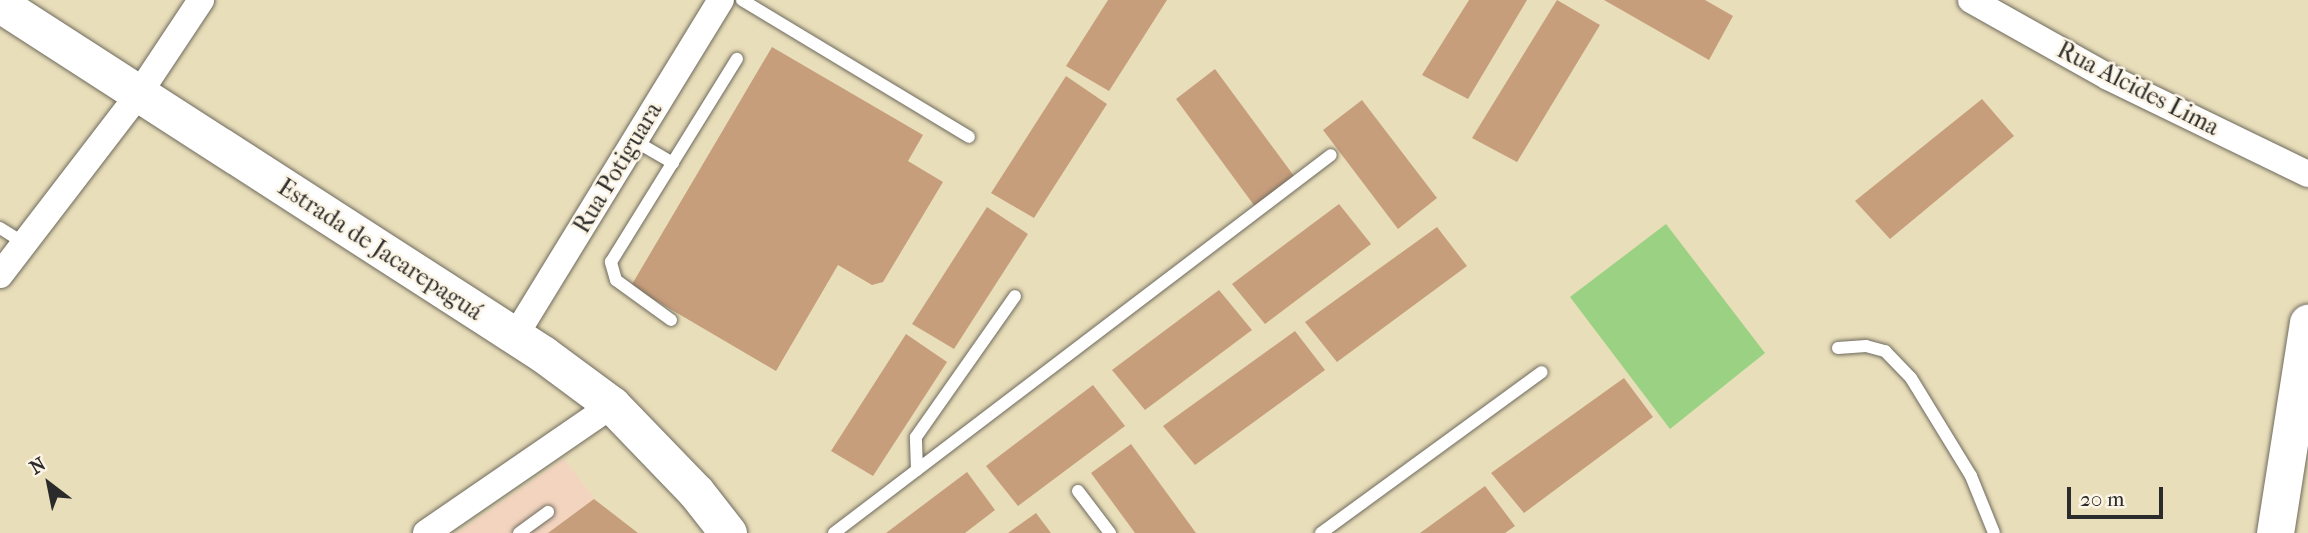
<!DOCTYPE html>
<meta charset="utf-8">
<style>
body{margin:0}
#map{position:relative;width:2308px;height:533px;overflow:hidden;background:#e9deba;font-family:"IM FELL French Canon",serif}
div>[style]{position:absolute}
.built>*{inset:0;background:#f3d4bf}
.green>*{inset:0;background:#9ad183}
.building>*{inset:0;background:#c79e7c}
.roads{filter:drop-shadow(0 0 2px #6e6a5d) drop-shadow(0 0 2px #6e6a5d)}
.lane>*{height:12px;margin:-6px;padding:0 6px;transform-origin:6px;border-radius:6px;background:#fff}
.street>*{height:26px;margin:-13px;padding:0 13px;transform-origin:13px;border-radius:13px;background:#fff}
.secondary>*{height:37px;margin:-18.5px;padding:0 18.5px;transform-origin:18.5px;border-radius:18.5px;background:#fff}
span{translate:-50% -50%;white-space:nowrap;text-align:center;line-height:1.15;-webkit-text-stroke:5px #fcf5e5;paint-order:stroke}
.street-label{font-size:24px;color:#2b2b2b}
.north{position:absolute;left:14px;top:449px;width:70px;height:70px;-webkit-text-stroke:5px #fcf5e5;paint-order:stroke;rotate:328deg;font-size:19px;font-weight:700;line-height:28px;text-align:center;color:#2b2b2b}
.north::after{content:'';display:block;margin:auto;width:24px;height:32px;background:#2b2b2b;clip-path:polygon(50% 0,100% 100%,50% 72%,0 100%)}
.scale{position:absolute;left:2067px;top:487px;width:96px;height:32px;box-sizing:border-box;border:4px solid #2b2b2b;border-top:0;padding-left:9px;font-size:21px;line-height:24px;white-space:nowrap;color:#2b2b2b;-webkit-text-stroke:5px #fcf5e5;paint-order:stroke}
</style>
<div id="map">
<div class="built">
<i style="clip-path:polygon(564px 459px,621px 533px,457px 533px)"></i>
</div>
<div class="green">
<i style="clip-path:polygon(1666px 224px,1765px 353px,1670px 429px,1570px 297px)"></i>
</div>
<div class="building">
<i style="clip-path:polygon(1108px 0,1167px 0,1109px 91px,1066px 66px)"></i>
<i style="clip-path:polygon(1469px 0,1527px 0,1468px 99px,1422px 75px)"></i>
<i style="clip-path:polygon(1557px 0,1600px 25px,1517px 162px,1472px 138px)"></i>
<i style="clip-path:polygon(1604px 0,1705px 0,1733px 16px,1709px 60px)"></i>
<i style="clip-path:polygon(772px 47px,923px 135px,908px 161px,943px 182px,883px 282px,872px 285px,838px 265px,776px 371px,631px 286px)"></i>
<i style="clip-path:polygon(1215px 69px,1297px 180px,1256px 208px,1176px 99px)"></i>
<i style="clip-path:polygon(1066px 76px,1107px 104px,1034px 218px,991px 193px)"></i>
<i style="clip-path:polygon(1982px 99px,2014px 136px,1890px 239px,1855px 201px)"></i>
<i style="clip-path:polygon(1362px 100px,1437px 198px,1398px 229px,1323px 130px)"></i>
<i style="clip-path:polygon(1339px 204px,1371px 244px,1265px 324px,1232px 284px)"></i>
<i style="clip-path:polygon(987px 207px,1028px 234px,954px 349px,912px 324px)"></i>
<i style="clip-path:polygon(1437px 227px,1467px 266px,1337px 362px,1305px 322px)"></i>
<i style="clip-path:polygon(1219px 290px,1252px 330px,1145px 410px,1112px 370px)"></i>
<i style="clip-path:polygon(1295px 331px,1325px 370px,1195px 465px,1163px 426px)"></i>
<i style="clip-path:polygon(906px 334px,947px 362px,873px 476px,831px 451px)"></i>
<i style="clip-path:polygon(1624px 378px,1653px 417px,1524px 513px,1491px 473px)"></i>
<i style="clip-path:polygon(1093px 385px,1125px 426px,1018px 506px,986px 466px)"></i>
<i style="clip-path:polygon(1131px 444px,1196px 533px,1135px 533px,1091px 473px)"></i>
<i style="clip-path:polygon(967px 472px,995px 510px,965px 533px,886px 533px)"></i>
<i style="clip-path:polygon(1485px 486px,1515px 526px,1505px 533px,1420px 533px)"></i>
<i style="clip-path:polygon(594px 499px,638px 533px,548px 533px)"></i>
<i style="clip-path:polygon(1036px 513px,1051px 533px,1008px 533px)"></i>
</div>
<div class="roads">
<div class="lane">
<i style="left:742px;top:0;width:265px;rotate:31.1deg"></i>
<i style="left:635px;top:141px;width:44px;rotate:30.1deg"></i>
<i style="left:0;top:228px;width:28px;rotate:32deg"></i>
<i style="left:671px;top:320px;width:68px;rotate:-144deg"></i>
<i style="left:616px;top:280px;width:19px;rotate:-106deg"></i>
<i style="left:611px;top:262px;width:239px;rotate:-58.2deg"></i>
<i style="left:1838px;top:348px;width:28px;rotate:-4deg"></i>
<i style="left:1866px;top:346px;width:20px;rotate:15deg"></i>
<i style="left:1885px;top:351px;width:37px;rotate:46deg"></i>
<i style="left:1911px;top:378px;width:115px;rotate:58.5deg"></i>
<i style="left:1971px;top:476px;width:61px;rotate:68deg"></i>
<i style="left:917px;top:470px;width:33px;rotate:-92deg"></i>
<i style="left:916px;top:437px;width:172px;rotate:-54.9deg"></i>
<i style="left:1078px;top:491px;width:53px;rotate:52.7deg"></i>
<i style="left:519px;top:533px;width:36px;rotate:-36deg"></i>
<i style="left:834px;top:533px;width:624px;rotate:-37.26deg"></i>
<i style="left:1321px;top:533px;width:273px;rotate:-36.1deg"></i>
</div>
<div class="street">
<i style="left:1971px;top:0;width:157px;rotate:29.3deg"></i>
<i style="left:2108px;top:77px;width:222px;rotate:25.9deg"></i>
<i style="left:0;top:275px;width:227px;rotate:-52.5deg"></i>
<i style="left:138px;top:95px;width:114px;rotate:-56.4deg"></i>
<i style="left:515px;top:336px;width:394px;rotate:-58.5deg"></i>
<i style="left:426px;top:533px;width:226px;rotate:-34.5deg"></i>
</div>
<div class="secondary">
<i style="left:0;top:4px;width:646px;rotate:32.8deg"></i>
<i style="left:543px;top:354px;width:86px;rotate:36.5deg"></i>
<i style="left:612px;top:405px;width:121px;rotate:46deg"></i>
<i style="left:696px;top:492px;width:52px;rotate:52deg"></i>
<i style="left:2275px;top:533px;width:213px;rotate:-81.1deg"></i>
</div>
</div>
<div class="street-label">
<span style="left:2138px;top:89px;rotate:27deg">Rua Alcides Lima</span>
<span style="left:618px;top:168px;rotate:-59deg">Rua Potiguara</span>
<span style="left:380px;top:250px;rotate:33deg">Estrada de Jacarepaguá</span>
</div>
<div class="north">N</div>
<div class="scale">20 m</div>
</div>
